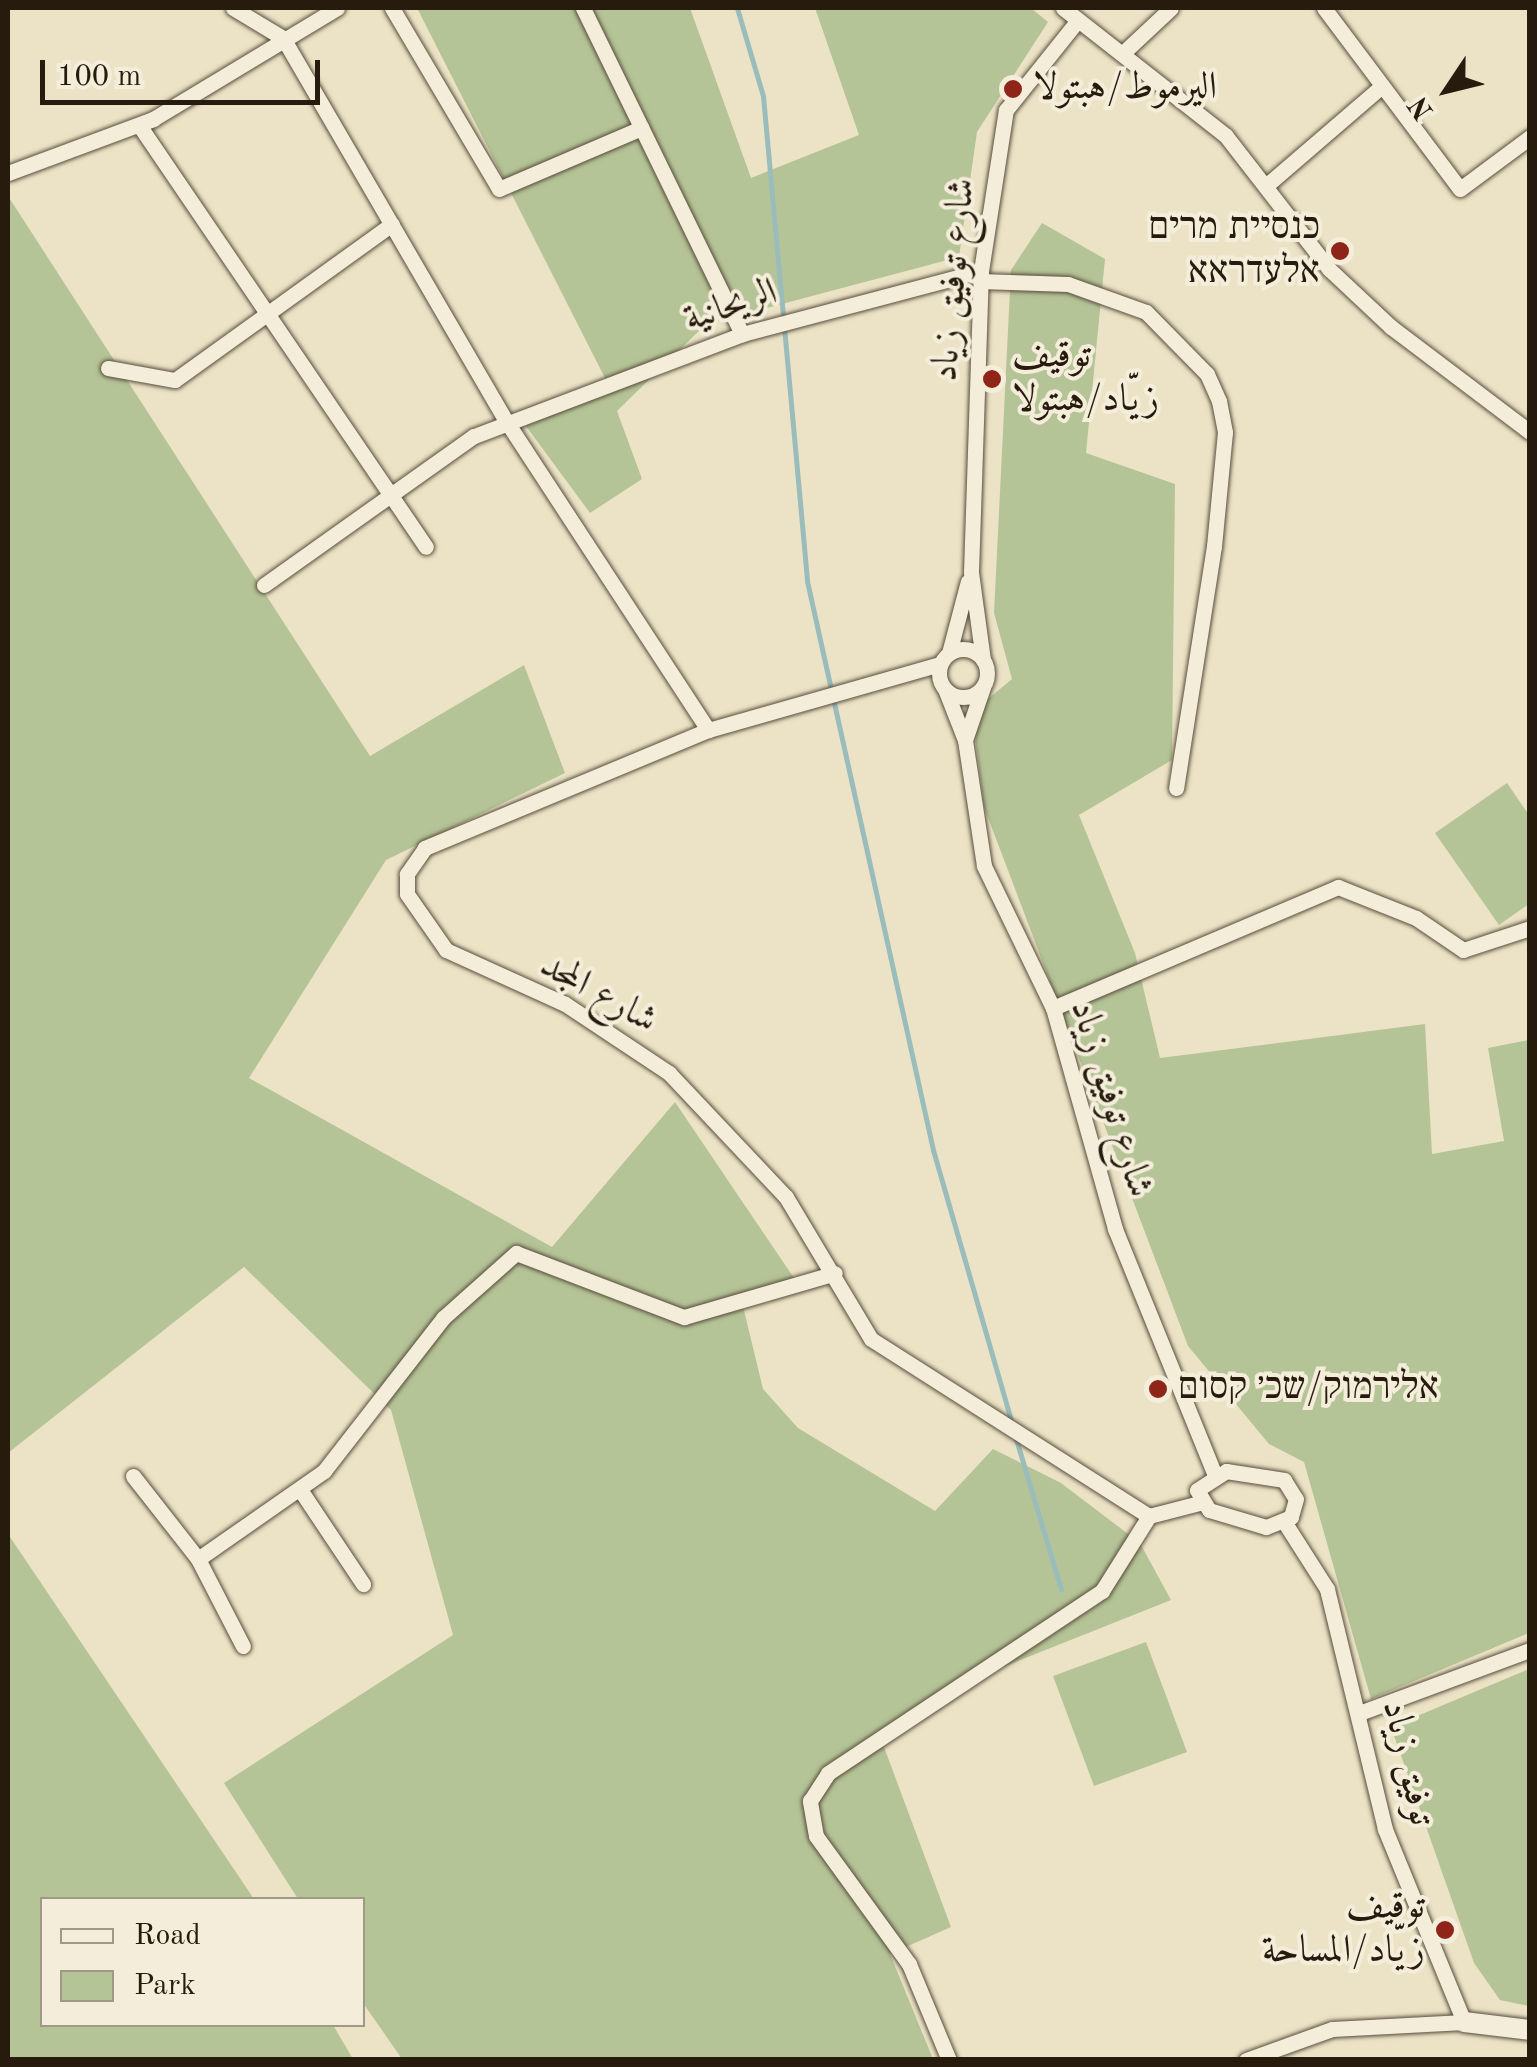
<!DOCTYPE html>
<meta charset="utf-8">
<style>
body{margin:0}
#map{position:relative;width:1537px;height:2067px;overflow:hidden;background:#ece3c6;font-family:"Old Standard TT",Amiri,"Frank Ruhl Libre",serif}
div>[style]{position:absolute}
.green>*{inset:0;background:#b5c497}
.stream>*{height:5px;margin:-2.5px;padding:0 2.5px;transform-origin:2.5px;border-radius:2.5px;background:#9abdbc}
.roads{filter:drop-shadow(0 0 2px #584d3c) drop-shadow(0 0 2px #584d3c)}
.minor>*{height:15px;margin:-7.5px;padding:0 7.5px;transform-origin:7.5px;border-radius:7.5px;background:#f3edda}
.minor>.ring{margin:-7.5px;padding:0;box-sizing:content-box;background:none;border:15px solid #f3edda;border-radius:50%}
.tertiary>*{height:20px;margin:-10px;padding:0 10px;transform-origin:10px;border-radius:10px;background:#f3edda}
.dots>*{width:28px;height:28px;translate:-50% -50%;box-sizing:border-box;border:5px solid #f3edda;border-radius:50%}
span{translate:-50% -50%;white-space:nowrap;text-align:center;line-height:1.15;-webkit-text-stroke:8px #f3edda;paint-order:stroke}
.poi-label{font-size:38px;color:#271b0e}
.left{translate:0 -50%;text-align:left}
.right{translate:-100% -50%;text-align:right}
.street-label{font-size:38px;color:#271b0e}
.frame{position:absolute;inset:0;border:10px solid #271b0e;pointer-events:none}
.legend{position:absolute;left:40px;top:1897px;width:325px;height:130px;box-sizing:border-box;background:#f3edda;border:2px solid #a19988;margin:0;padding:12px 18px;list-style:none;font-size:30px;color:#271b0e}
.legend li{display:flex;align-items:center;gap:20px;height:50px}
.legend b{width:50px;border:2px solid #a19988}
.north{position:absolute;left:1397px;top:40px;width:100px;height:100px;-webkit-text-stroke:8px #f3edda;paint-order:stroke;rotate:235deg;font-size:28px;font-weight:700;line-height:40px;text-align:center;color:#271b0e}
.north::after{content:'';display:block;margin:auto;width:35px;height:45px;background:#271b0e;clip-path:polygon(50% 0,100% 100%,50% 72%,0 100%)}
.scale{position:absolute;left:40px;top:60px;width:280px;height:45px;box-sizing:border-box;border:5px solid #271b0e;border-top:0;padding-left:12px;font-size:30px;line-height:35px;white-space:nowrap;color:#271b0e;-webkit-text-stroke:8px #f3edda;paint-order:stroke}
</style>
<div id="map">
<div class="green">
<i style="clip-path:polygon(417px 8px,690px 8px,751px 178px,859px 135px,815px 8px,1031px 8px,1048px 22px,977px 132px,959px 257px,706px 324px,617px 411px,642px 479px,590px 513px,523px 422px,606px 380px)"></i>
<i style="clip-path:polygon(8px 196px,370px 756px,524px 665px,565px 773px,386px 860px,249px 1078px,552px 1247px,675px 1102px,794px 1278px,742px 1302px,763px 1389px,798px 1428px,935px 1511px,993px 1449px,1061px 1483px,1140px 1543px,1171px 1600px,1003px 1667px,881px 1739px,951px 1927px,890px 1954px,933px 2059px,402px 2059px,363px 2003px,362px 1900px,298px 1899px,224px 1783px,453px 1635px,391px 1410px,244px 1267px,8px 1453px)"></i>
<i style="clip-path:polygon(1042px 223px,1105px 259px,1086px 453px,1175px 484px,1172px 760px,1079px 815px,1135px 953px,1160px 1058px,1425px 1024px,1432px 1154px,1504px 1141px,1488px 1048px,1529px 1040px,1529px 1633px,1371px 1699px,1304px 1462px,1269px 1444px,1188px 1346px,984px 807px,975px 736px,988px 699px,1012px 679px,994px 613px,1011px 270px)"></i>
<i style="clip-path:polygon(1507px 783px,1529px 815px,1529px 904px,1499px 925px,1435px 833px)"></i>
<i style="clip-path:polygon(8px 1534px,254px 1899px,42px 1900px,42px 2024px,333px 2025px,353px 2059px,8px 2059px)"></i>
<i style="clip-path:polygon(1146px 1642px,1187px 1752px,1094px 1786px,1053px 1676px)"></i>
<i style="clip-path:polygon(1529px 1669px,1529px 2006px,1500px 2000px,1474px 1963px,1391px 1727px)"></i>
</div>
<div class="stream">
<i style="left:737px;top:8px;width:92px;rotate:73.5deg"></i>
<i style="left:763px;top:96px;width:487px;rotate:84.8deg"></i>
<i style="left:807px;top:581px;width:583px;rotate:77.51deg"></i>
<i style="left:933px;top:1150px;width:284px;rotate:73.9deg"></i>
<i style="left:1016px;top:1439px;width:157px;rotate:73.3deg"></i>
</div>
<div class="roads">
<div class="minor">
<i style="left:233px;top:8px;width:58px;rotate:31deg"></i>
<i style="left:283px;top:38px;width:447px;rotate:59.8deg"></i>
<i style="left:508px;top:424px;width:366px;rotate:56.8deg"></i>
<i style="left:392px;top:8px;width:210px;rotate:59.4deg"></i>
<i style="left:499px;top:189px;width:155px;rotate:-23.2deg"></i>
<i style="left:583px;top:8px;width:363px;rotate:64deg"></i>
<i style="left:1063px;top:8px;width:207px;rotate:38.1deg"></i>
<i style="left:1226px;top:136px;width:168px;rotate:52.2deg"></i>
<i style="left:1329px;top:269px;width:85px;rotate:43.1deg"></i>
<i style="left:1391px;top:327px;width:174px;rotate:37.1deg"></i>
<i style="left:1324px;top:8px;width:226px;rotate:53.1deg"></i>
<i style="left:1460px;top:189px;width:87px;rotate:-36.6deg"></i>
<i style="left:1124px;top:52px;width:64px;rotate:-43.1deg"></i>
<i style="left:139px;top:125px;width:510px;rotate:55.78deg"></i>
<i style="left:8px;top:173px;width:155px;rotate:-20.4deg"></i>
<i style="left:153px;top:119px;width:215px;rotate:-31.1deg"></i>
<i style="left:1268px;top:184px;width:150px;rotate:-40.7deg"></i>
<i style="left:980px;top:281px;width:88px;rotate:2deg"></i>
<i style="left:1068px;top:284px;width:83px;rotate:19.7deg"></i>
<i style="left:1146px;top:312px;width:87px;rotate:45.5deg"></i>
<i style="left:1207px;top:374px;width:30px;rotate:66deg"></i>
<i style="left:1219px;top:401px;width:32px;rotate:79deg"></i>
<i style="left:1225px;top:432px;width:115px;rotate:95.5deg"></i>
<i style="left:1214px;top:546px;width:245px;rotate:98.9deg"></i>
<i style="left:108px;top:368px;width:68px;rotate:10.2deg"></i>
<i style="left:175px;top:380px;width:267px;rotate:-35.7deg"></i>
<i style="left:264px;top:585px;width:257px;rotate:-35.4deg"></i>
<i style="left:474px;top:436px;width:287px;rotate:-20.8deg"></i>
<i style="left:742px;top:334px;width:247px;rotate:-14.8deg"></i>
<i class="ring" style="left:939px;top:649px;width:33px;height:33px"></i>
<i style="left:949px;top:653px;width:74px;rotate:-75.2deg"></i>
<i style="left:983px;top:660px;width:89px;rotate:-97.8deg"></i>
<i style="left:971px;top:572px;width:301px;rotate:-88.1deg"></i>
<i style="left:981px;top:271px;width:163px;rotate:-81.2deg"></i>
<i style="left:1006px;top:110px;width:115px;rotate:-51.3deg"></i>
<i style="left:940px;top:664px;width:241px;rotate:164.1deg"></i>
<i style="left:708px;top:730px;width:307px;rotate:157.4deg"></i>
<i style="left:425px;top:848px;width:32px;rotate:125deg"></i>
<i style="left:407px;top:874px;width:20px;rotate:90deg"></i>
<i style="left:407px;top:894px;width:68px;rotate:55.1deg"></i>
<i style="left:446px;top:950px;width:131px;rotate:24.4deg"></i>
<i style="left:565px;top:1004px;width:125px;rotate:33.6deg"></i>
<i style="left:669px;top:1073px;width:170px;rotate:46.7deg"></i>
<i style="left:786px;top:1197px;width:165px;rotate:59.1deg"></i>
<i style="left:871px;top:1339px;width:330px;rotate:32.5deg"></i>
<i style="left:1149px;top:1516px;width:56px;rotate:-14.5deg"></i>
<i style="left:945px;top:689px;width:55px;rotate:68.6deg"></i>
<i style="left:965px;top:740px;width:127px;rotate:81.4deg"></i>
<i style="left:984px;top:866px;width:158px;rotate:64.1deg"></i>
<i style="left:1053px;top:1008px;width:230px;rotate:74.3deg"></i>
<i style="left:1115px;top:1229px;width:263px;rotate:67.9deg"></i>
<i style="left:965px;top:740px;width:56px;rotate:-71.2deg"></i>
<i style="left:1053px;top:1008px;width:310px;rotate:-23deg"></i>
<i style="left:1338px;top:887px;width:84px;rotate:21.7deg"></i>
<i style="left:1416px;top:918px;width:57px;rotate:34.2deg"></i>
<i style="left:1463px;top:950px;width:71px;rotate:-18.2deg"></i>
<i style="left:1226px;top:1471px;width:59px;rotate:8.8deg"></i>
<i style="left:1284px;top:1480px;width:22px;rotate:58deg"></i>
<i style="left:1296px;top:1499px;width:19px;rotate:106deg"></i>
<i style="left:1291px;top:1517px;width:27px;rotate:158deg"></i>
<i style="left:1266px;top:1527px;width:59px;rotate:-163.4deg"></i>
<i style="left:1209px;top:1510px;width:23px;rotate:-121deg"></i>
<i style="left:1197px;top:1490px;width:35px;rotate:-33deg"></i>
<i style="left:133px;top:1476px;width:105px;rotate:51.9deg"></i>
<i style="left:198px;top:1559px;width:98px;rotate:62.7deg"></i>
<i style="left:301px;top:1491px;width:112px;rotate:56.3deg"></i>
<i style="left:198px;top:1559px;width:154px;rotate:-34.9deg"></i>
<i style="left:324px;top:1471px;width:194px;rotate:-52.1deg"></i>
<i style="left:443px;top:1318px;width:98px;rotate:-41.7deg"></i>
<i style="left:516px;top:1253px;width:180px;rotate:20.9deg"></i>
<i style="left:684px;top:1317px;width:157px;rotate:-16.2deg"></i>
<i style="left:1362px;top:1712px;width:179px;rotate:-20.3deg"></i>
<i style="left:949px;top:2060px;width:104px;rotate:-112.6deg"></i>
<i style="left:909px;top:1964px;width:158px;rotate:-126deg"></i>
<i style="left:816px;top:1836px;width:36px;rotate:-100deg"></i>
<i style="left:810px;top:1801px;width:33px;rotate:-57deg"></i>
<i style="left:828px;top:1773px;width:329px;rotate:-33.6deg"></i>
<i style="left:1102px;top:1591px;width:89px;rotate:-57.9deg"></i>
<i style="left:1246px;top:2060px;width:91px;rotate:-19.8deg"></i>
<i style="left:1332px;top:2029px;width:132px;rotate:-3deg"></i>
<i style="left:1464px;top:2022px;width:209px;rotate:-112.3deg"></i>
<i style="left:1385px;top:1829px;width:247px;rotate:-103.6deg"></i>
<i style="left:1327px;top:1589px;width:78px;rotate:-122.5deg"></i>
</div>
<div class="tertiary">
<i style="left:1464px;top:2022px;width:66px;rotate:6.9deg"></i>
</div>
</div>
<div class="dots">
<i style="left:1013px;top:89px;background:#8f2418"></i>
<i style="left:1340px;top:251px;background:#8f2418"></i>
<i style="left:992px;top:379px;background:#8f2418"></i>
<i style="left:1158px;top:1389px;background:#8f2418"></i>
<i style="left:1445px;top:1930px;background:#8f2418"></i>
</div>
<div class="poi-label">
<span class="left" style="left:1033px;top:89px">اليرموط/هبتولا</span>
<span class="right" style="left:1320px;top:251px">כנסיית מרים<br>אלעדראא</span>
<span class="left" style="left:1012px;top:379px">توقيف<br>زيّاد/هبتولا</span>
<span class="left" style="left:1178px;top:1389px">אלירמוק/שכ׳ קסום</span>
<span class="right" style="left:1425px;top:1930px">توقيف<br>زيّاد/المساحة</span>
</div>
<div class="street-label">
<span style="left:955px;top:280px;rotate:-85deg">شارع توفيق زياد</span>
<span style="left:731px;top:307px;rotate:-18deg">الريحانية</span>
<span style="left:598px;top:994px;rotate:29deg">شارع المجد</span>
<span style="left:1110px;top:1099px;rotate:73deg">شارع توفيق زياد</span>
<span style="left:1407px;top:1763px;rotate:77deg">توفيق زياد</span>
</div>
<div class="frame"></div>
<ul class="legend">
<li><b style="height:12px;background:#f3edda"></b>Road</li>
<li><b style="height:28px;background:#b5c497"></b>Park</li>
</ul>
<div class="north">N</div>
<div class="scale">100 m</div>
</div>
